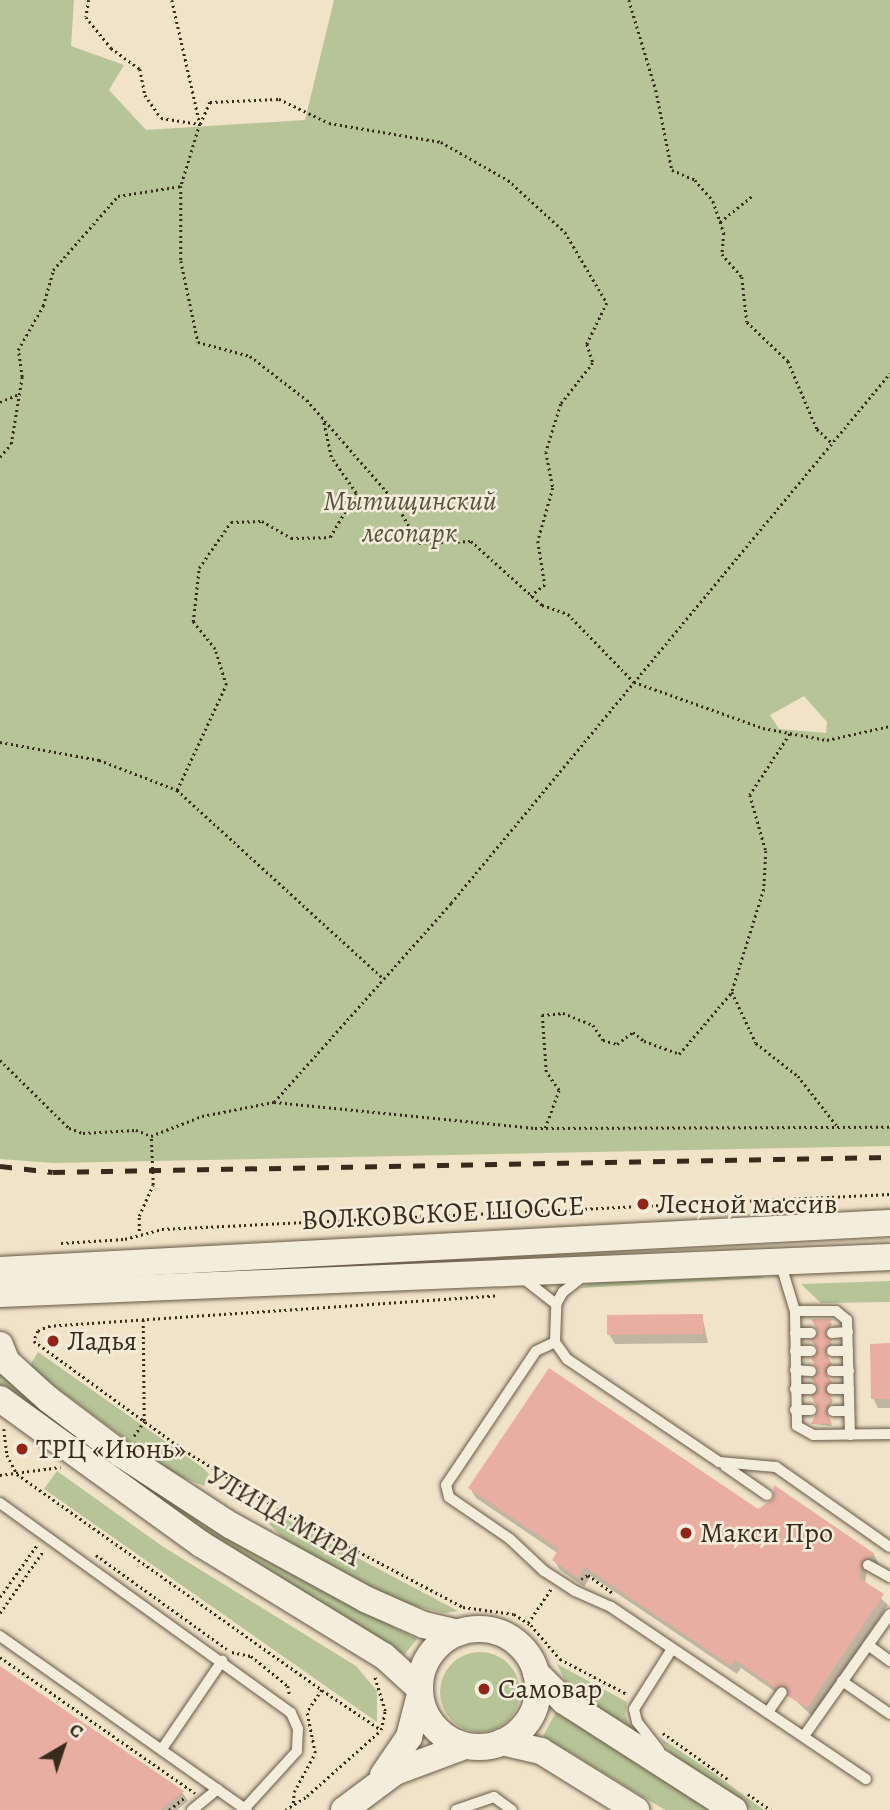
<!DOCTYPE html>
<meta charset="utf-8">
<style>
body{margin:0}
#map{position:relative;width:890px;height:1810px;overflow:hidden;background:#f0e3c8;font-family:Alegreya,serif}
div>[style]{position:absolute}
.green>*{inset:0;background:#b7c498}
.round{border-radius:50%}
.shadow>*{inset:0;background:#0003}
.building>*{inset:0;background:#e8aea1}
.path>*{height:2.5px;margin-top:-1.25px;transform-origin:0;background:repeating-linear-gradient(90deg,#392b1b 0 2px,transparent 0 5.5px)}
.roads{filter:drop-shadow(0 0 2px #675946) drop-shadow(0 0 2px #675946)}
.lane>*{height:10px;margin:-5px;padding:0 5px;transform-origin:5px;border-radius:5px;background:#f5eddb}
.secondary>*{height:26px;margin:-13px;padding:0 13px;transform-origin:13px;border-radius:13px;background:#f5eddb}
.secondary>.ring{margin:-13px;padding:0;box-sizing:content-box;background:none;border:26px solid #f5eddb;border-radius:50%}
.rail>*{height:4.5px;margin-top:-2.25px;transform-origin:0;background:repeating-linear-gradient(90deg,#392b1b 0 12px,transparent 0 24px)}
.dots>*{width:19px;height:19px;translate:-50% -50%;box-sizing:border-box;border:4px solid #f5eddb;border-radius:50%}
span{translate:-50% -50%;white-space:nowrap;text-align:center;line-height:1.15;-webkit-text-stroke:5px #f5eddb;paint-order:stroke}
.park-label{font-size:28px;color:#58513a;font-style:italic}
.poi-label{font-size:28px;color:#392b1b}
.left{translate:0 -50%;text-align:left}
.street-label{font-size:28px;color:#392b1b}
.north{position:absolute;left:28px;top:1712px;width:70px;height:70px;-webkit-text-stroke:5px #f5eddb;paint-order:stroke;rotate:39deg;font-size:19px;font-weight:700;line-height:28px;text-align:center;color:#392b1b}
.north::after{content:'';display:block;margin:auto;width:24px;height:32px;background:#392b1b;clip-path:polygon(50% 0,100% 100%,50% 72%,0 100%)}
</style>
<div id="map">
<div class="green">
<i style="clip-path:polygon(evenodd,0 0,74px 0,71px 46px,124px 65px,109px 90px,146px 130px,305px 120px,334px 0,890px 0,890px 1146px,54px 1163px,0 1159px,0 0,804px 696px,827px 722px,826px 733px,779px 729px,770px 715px,804px 696px)"></i>
<i style="clip-path:polygon(752px 1272px,764px 1278px,580px 1288px,594px 1281px)"></i>
<i style="clip-path:polygon(890px 1281px,890px 1302px,821px 1303px,801px 1284px)"></i>
<i style="clip-path:polygon(38px 1352px,203px 1468px,209px 1474px,204px 1486px,171px 1473px,29px 1367px)"></i>
<i style="clip-path:polygon(0 1373px,367px 1613px,417px 1639px,404px 1655px,208px 1534px,0 1385px)"></i>
<i style="clip-path:polygon(57px 1471px,162px 1546px,356px 1666px,377px 1691px,377px 1722px,44px 1489px)"></i>
<i style="clip-path:polygon(279px 1515px,322px 1539px,458px 1611px,444px 1613px,386px 1599px,292px 1547px,269px 1524px)"></i>
<i class="round" style="left:440px;top:1652px;width:80px;height:80px"></i>
<i style="clip-path:polygon(557px 1664px,627px 1702px,625px 1714px,633px 1734px,566px 1683px)"></i>
<i style="clip-path:polygon(556px 1712px,626px 1753px,716px 1810px,665px 1810px,543px 1736px)"></i>
<i style="clip-path:polygon(659px 1737px,715px 1774px,764px 1810px,751px 1810px,673px 1756px)"></i>
</div>
<div class="shadow">
<i style="clip-path:polygon(702px 1315px,708px 1343px,615px 1344px,609px 1334px)"></i>
<i style="clip-path:polygon(814px 1321px,832px 1323px,825px 1336px,832px 1344px,825px 1355px,832px 1367px,825px 1375px,832px 1385px,825px 1393px,833px 1400px,826px 1414px,832px 1426px,813px 1424px,820px 1409px,820px 1333px)"></i>
<i style="clip-path:polygon(890px 1345px,890px 1408px,878px 1408px,873px 1398px)"></i>
<i style="clip-path:polygon(470px 1488px,758px 1511px,775px 1500px,776px 1488px,874px 1555px,879px 1564px,867px 1571px,865px 1583px,888px 1605px,813px 1717px,790px 1695px,783px 1697px,741px 1668px,737px 1674px,591px 1576px,584px 1587px,560px 1570px,554px 1560px,559px 1554px,476px 1498px)"></i>
<i style="clip-path:polygon(0 1667px,182px 1792px,188px 1801px,177px 1810px,0 1810px)"></i>
</div>
<div class="building">
<i style="clip-path:polygon(703px 1314px,703px 1334px,607px 1335px,607px 1315px)"></i>
<i style="clip-path:polygon(811px 1319px,832px 1319px,825px 1333px,832px 1340px,825px 1352px,832px 1364px,825px 1372px,832px 1382px,825px 1390px,832px 1396px,826px 1410px,832px 1424px,811px 1424px,818px 1409px,811px 1396px,818px 1388px,811px 1378px,818px 1371px,811px 1358px,818px 1350px,811px 1340px,818px 1332px)"></i>
<i style="clip-path:polygon(890px 1343px,890px 1399px,871px 1399px,870px 1344px)"></i>
<i style="clip-path:polygon(549px 1368px,758px 1509px,773px 1499px,774px 1485px,875px 1554px,862px 1561px,859px 1578px,884px 1594px,807px 1708px,788px 1696px,786px 1686px,776px 1688px,735px 1660px,731px 1666px,585px 1567px,578px 1578px,552px 1560px,559px 1549px,468px 1488px)"></i>
<i style="clip-path:polygon(0 1666px,184px 1791px,161px 1810px,0 1810px)"></i>
</div>
<div class="path">
<i style="left:89px;top:0;width:17px;rotate:100deg"></i>
<i style="left:86px;top:17px;width:40px;rotate:51deg"></i>
<i style="left:111px;top:48px;width:36px;rotate:36deg"></i>
<i style="left:140px;top:69px;width:26px;rotate:79deg"></i>
<i style="left:145px;top:95px;width:28px;rotate:55deg"></i>
<i style="left:161px;top:118px;width:39px;rotate:9deg"></i>
<i style="left:200px;top:124px;width:24px;rotate:-66deg"></i>
<i style="left:210px;top:102px;width:69px;rotate:-2.5deg"></i>
<i style="left:279px;top:99px;width:55px;rotate:25.6deg"></i>
<i style="left:329px;top:123px;width:114px;rotate:9.6deg"></i>
<i style="left:441px;top:142px;width:77px;rotate:29.6deg"></i>
<i style="left:508px;top:180px;width:77px;rotate:42.4deg"></i>
<i style="left:565px;top:232px;width:82px;rotate:59.4deg"></i>
<i style="left:607px;top:303px;width:46px;rotate:116deg"></i>
<i style="left:587px;top:344px;width:20px;rotate:72deg"></i>
<i style="left:593px;top:363px;width:52px;rotate:128deg"></i>
<i style="left:561px;top:404px;width:50px;rotate:107.4deg"></i>
<i style="left:546px;top:452px;width:37px;rotate:79deg"></i>
<i style="left:553px;top:488px;width:55px;rotate:105.8deg"></i>
<i style="left:538px;top:541px;width:45px;rotate:81deg"></i>
<i style="left:545px;top:585px;width:18px;rotate:142deg"></i>
<i style="left:172px;top:0;width:127px;rotate:77.3deg"></i>
<i style="left:200px;top:124px;width:65px;rotate:107deg"></i>
<i style="left:181px;top:186px;width:75px;rotate:90deg"></i>
<i style="left:181px;top:261px;width:83px;rotate:78.1deg"></i>
<i style="left:198px;top:342px;width:54px;rotate:15.1deg"></i>
<i style="left:250px;top:356px;width:72px;rotate:37.7deg"></i>
<i style="left:307px;top:400px;width:133px;rotate:49deg"></i>
<i style="left:394px;top:500px;width:50px;rotate:59.8deg"></i>
<i style="left:419px;top:543px;width:52px;rotate:-2.2deg"></i>
<i style="left:471px;top:541px;width:96px;rotate:42deg"></i>
<i style="left:542px;top:605px;width:28px;rotate:19deg"></i>
<i style="left:568px;top:614px;width:95px;rotate:45.9deg"></i>
<i style="left:634px;top:682px;width:137px;rotate:19.6deg"></i>
<i style="left:763px;top:728px;width:65px;rotate:10.6deg"></i>
<i style="left:827px;top:740px;width:65px;rotate:-12.5deg"></i>
<i style="left:629px;top:0;width:94px;rotate:73.3deg"></i>
<i style="left:656px;top:90px;width:82px;rotate:78.7deg"></i>
<i style="left:672px;top:170px;width:25px;rotate:23deg"></i>
<i style="left:695px;top:180px;width:28px;rotate:49deg"></i>
<i style="left:713px;top:201px;width:34px;rotate:71deg"></i>
<i style="left:724px;top:233px;width:21px;rotate:95deg"></i>
<i style="left:722px;top:254px;width:30px;rotate:49deg"></i>
<i style="left:742px;top:277px;width:45px;rotate:83.7deg"></i>
<i style="left:747px;top:322px;width:57px;rotate:43.6deg"></i>
<i style="left:788px;top:361px;width:74px;rotate:66.9deg"></i>
<i style="left:817px;top:429px;width:19px;rotate:43deg"></i>
<i style="left:720px;top:222px;width:41px;rotate:-39.1deg"></i>
<i style="left:0;top:402px;width:21px;rotate:-23deg"></i>
<i style="left:0;top:457px;width:17px;rotate:-50deg"></i>
<i style="left:11px;top:444px;width:68px;rotate:-80.7deg"></i>
<i style="left:22px;top:377px;width:27px;rotate:-98deg"></i>
<i style="left:18px;top:350px;width:51px;rotate:-60.4deg"></i>
<i style="left:43px;top:306px;width:37px;rotate:-74deg"></i>
<i style="left:53px;top:270px;width:98px;rotate:-48.7deg"></i>
<i style="left:118px;top:196px;width:64px;rotate:-9deg"></i>
<i style="left:790px;top:734px;width:73px;rotate:123.3deg"></i>
<i style="left:750px;top:795px;width:58px;rotate:74.1deg"></i>
<i style="left:766px;top:851px;width:38px;rotate:93deg"></i>
<i style="left:764px;top:889px;width:108px;rotate:107.3deg"></i>
<i style="left:732px;top:992px;width:56px;rotate:64.8deg"></i>
<i style="left:756px;top:1043px;width:53px;rotate:38.2deg"></i>
<i style="left:798px;top:1076px;width:65px;rotate:51.9deg"></i>
<i style="left:0;top:742px;width:101px;rotate:10.3deg"></i>
<i style="left:99px;top:760px;width:84px;rotate:21deg"></i>
<i style="left:177px;top:790px;width:280px;rotate:42.4deg"></i>
<i style="left:177px;top:790px;width:116px;rotate:-65deg"></i>
<i style="left:226px;top:685px;width:38px;rotate:-107deg"></i>
<i style="left:215px;top:649px;width:35px;rotate:-129deg"></i>
<i style="left:193px;top:622px;width:54px;rotate:-83.7deg"></i>
<i style="left:199px;top:568px;width:56px;rotate:-55.2deg"></i>
<i style="left:231px;top:522px;width:31px;rotate:-2deg"></i>
<i style="left:262px;top:521px;width:34px;rotate:30deg"></i>
<i style="left:291px;top:538px;width:39px;rotate:-1deg"></i>
<i style="left:330px;top:537px;width:51px;rotate:-59.4deg"></i>
<i style="left:356px;top:493px;width:44px;rotate:-124.8deg"></i>
<i style="left:331px;top:457px;width:39px;rotate:-102deg"></i>
<i style="left:0;top:1060px;width:97px;rotate:44.6deg"></i>
<i style="left:69px;top:1128px;width:15px;rotate:20deg"></i>
<i style="left:83px;top:1133px;width:53px;rotate:-3.2deg"></i>
<i style="left:136px;top:1130px;width:16px;rotate:22deg"></i>
<i style="left:151px;top:1136px;width:55px;rotate:-21.4deg"></i>
<i style="left:202px;top:1116px;width:73px;rotate:-11deg"></i>
<i style="left:274px;top:1102px;width:266px;rotate:-48.3deg"></i>
<i style="left:451px;top:903px;width:688px;rotate:-50.36deg"></i>
<i style="left:274px;top:1102px;width:262px;rotate:5.7deg"></i>
<i style="left:535px;top:1128px;width:355px;rotate:-0.2deg"></i>
<i style="left:545px;top:1128px;width:40px;rotate:-69.8deg"></i>
<i style="left:559px;top:1090px;width:22px;rotate:-126deg"></i>
<i style="left:546px;top:1072px;width:57px;rotate:-94deg"></i>
<i style="left:542px;top:1015px;width:21px;rotate:-5deg"></i>
<i style="left:563px;top:1013px;width:32px;rotate:22deg"></i>
<i style="left:593px;top:1025px;width:18px;rotate:56deg"></i>
<i style="left:603px;top:1040px;width:15px;rotate:16deg"></i>
<i style="left:617px;top:1044px;width:20px;rotate:-37deg"></i>
<i style="left:633px;top:1032px;width:14px;rotate:39deg"></i>
<i style="left:644px;top:1041px;width:37px;rotate:20deg"></i>
<i style="left:679px;top:1054px;width:82px;rotate:-49.5deg"></i>
<i style="left:139px;top:1231px;width:15px;rotate:-90deg"></i>
<i style="left:139px;top:1216px;width:34px;rotate:-66deg"></i>
<i style="left:153px;top:1185px;width:49px;rotate:-92.3deg"></i>
<i style="left:61px;top:1243px;width:64px;rotate:-3.6deg"></i>
<i style="left:125px;top:1239px;width:38px;rotate:-15deg"></i>
<i style="left:162px;top:1229px;width:729px;rotate:-2.75deg"></i>
<i style="left:495px;top:1296px;width:446px;rotate:176.1deg"></i>
<i style="left:50px;top:1326px;width:13px;rotate:157deg"></i>
<i style="left:38px;top:1331px;width:11px;rotate:112deg"></i>
<i style="left:34px;top:1341px;width:185px;rotate:36deg"></i>
<i style="left:184px;top:1450px;width:113px;rotate:32deg"></i>
<i style="left:280px;top:1510px;width:207px;rotate:27.9deg"></i>
<i style="left:463px;top:1607px;width:51px;rotate:7.8deg"></i>
<i style="left:514px;top:1614px;width:20px;rotate:33deg"></i>
<i style="left:531px;top:1625px;width:45px;rotate:49.5deg"></i>
<i style="left:560px;top:1659px;width:76px;rotate:27.6deg"></i>
<i style="left:4px;top:1429px;width:26px;rotate:83deg"></i>
<i style="left:7px;top:1455px;width:21px;rotate:62deg"></i>
<i style="left:17px;top:1474px;width:374px;rotate:35.3deg"></i>
<i style="left:322px;top:1690px;width:27px;rotate:124deg"></i>
<i style="left:134px;top:1436px;width:18px;rotate:-56deg"></i>
<i style="left:144px;top:1421px;width:101px;rotate:-90.6deg"></i>
<i style="left:0;top:1475px;width:61px;rotate:-7.6deg"></i>
<i style="left:96px;top:1555px;width:161px;rotate:35.7deg"></i>
<i style="left:581px;top:1579px;width:8px;rotate:-30deg"></i>
<i style="left:588px;top:1575px;width:31px;rotate:36deg"></i>
<i style="left:0;top:1597px;width:64px;rotate:-54.6deg"></i>
<i style="left:0;top:1613px;width:77px;rotate:-55.1deg"></i>
<i style="left:528px;top:1623px;width:41px;rotate:-55.9deg"></i>
<i style="left:232px;top:1652px;width:19px;rotate:12deg"></i>
<i style="left:251px;top:1656px;width:48px;rotate:39deg"></i>
<i style="left:288px;top:1686px;width:10px;rotate:79deg"></i>
<i style="left:0;top:1657px;width:238px;rotate:34.9deg"></i>
<i style="left:322px;top:1690px;width:70px;rotate:33.9deg"></i>
<i style="left:663px;top:1733px;width:81px;rotate:35.5deg"></i>
<i style="left:748px;top:1794px;width:28px;rotate:35deg"></i>
<i style="left:293px;top:1803px;width:11px;rotate:-85deg"></i>
<i style="left:294px;top:1792px;width:44px;rotate:-61.7deg"></i>
<i style="left:315px;top:1753px;width:41px;rotate:-101.3deg"></i>
<i style="left:169px;top:1810px;width:19px;rotate:-39deg"></i>
<i style="left:285px;top:1810px;width:26px;rotate:-32deg"></i>
<i style="left:307px;top:1796px;width:99px;rotate:-41.7deg"></i>
<i style="left:381px;top:1730px;width:19px;rotate:-78deg"></i>
<i style="left:385px;top:1711px;width:37px;rotate:-107deg"></i>
</div>
<div class="roads">
<div class="lane">
<i style="left:781px;top:1265px;width:48px;rotate:73.1deg"></i>
<i style="left:795px;top:1311px;width:115px;rotate:89deg"></i>
<i style="left:797px;top:1426px;width:18px;rotate:29deg"></i>
<i style="left:813px;top:1435px;width:77px;rotate:-0.7deg"></i>
<i style="left:524px;top:1279px;width:41px;rotate:38deg"></i>
<i style="left:795px;top:1311px;width:41px"></i>
<i style="left:836px;top:1311px;width:14px;rotate:39deg"></i>
<i style="left:847px;top:1320px;width:115px;rotate:88.5deg"></i>
<i style="left:795px;top:1333px;width:16px"></i>
<i style="left:832px;top:1333px;width:16px;rotate:-4deg"></i>
<i style="left:555px;top:1342px;width:38px;rotate:-88deg"></i>
<i style="left:556px;top:1304px;width:14px;rotate:-60deg"></i>
<i style="left:563px;top:1292px;width:24px;rotate:-38deg"></i>
<i style="left:795px;top:1351px;width:16px"></i>
<i style="left:832px;top:1351px;width:16px"></i>
<i style="left:795px;top:1370px;width:16px;rotate:4deg"></i>
<i style="left:832px;top:1371px;width:17px"></i>
<i style="left:795px;top:1389px;width:16px"></i>
<i style="left:832px;top:1389px;width:17px"></i>
<i style="left:795px;top:1410px;width:16px"></i>
<i style="left:833px;top:1411px;width:16px"></i>
<i style="left:725px;top:1466px;width:51px;rotate:34.6deg"></i>
<i style="left:0;top:1503px;width:359px;rotate:35.8deg"></i>
<i style="left:291px;top:1713px;width:17px;rotate:66deg"></i>
<i style="left:298px;top:1729px;width:22px;rotate:93deg"></i>
<i style="left:297px;top:1751px;width:77px;rotate:132.4deg"></i>
<i style="left:868px;top:1565px;width:25px;rotate:29deg"></i>
<i style="left:0;top:1636px;width:302px;rotate:35.2deg"></i>
<i style="left:868px;top:1645px;width:27px;rotate:36deg"></i>
<i style="left:842px;top:1681px;width:58px;rotate:34.5deg"></i>
<i style="left:768px;top:1712px;width:24px;rotate:-55deg"></i>
<i style="left:804px;top:1736px;width:149px;rotate:-54.8deg"></i>
<i style="left:162px;top:1749px;width:107px;rotate:-55.7deg"></i>
<i style="left:659px;top:1750px;width:36px;rotate:-128deg"></i>
<i style="left:637px;top:1722px;width:13px;rotate:-103deg"></i>
<i style="left:634px;top:1709px;width:71px;rotate:-57.7deg"></i>
<i style="left:866px;top:1779px;width:308px;rotate:-146deg"></i>
<i style="left:611px;top:1607px;width:39px;rotate:-156deg"></i>
<i style="left:575px;top:1591px;width:37px;rotate:-147deg"></i>
<i style="left:544px;top:1571px;width:47px;rotate:-136.7deg"></i>
<i style="left:510px;top:1539px;width:74px;rotate:-145.5deg"></i>
<i style="left:449px;top:1497px;width:12px;rotate:-104deg"></i>
<i style="left:446px;top:1485px;width:161px;rotate:-56.1deg"></i>
<i style="left:536px;top:1351px;width:21px;rotate:-25deg"></i>
<i style="left:555px;top:1342px;width:21px;rotate:55deg"></i>
<i style="left:567px;top:1359px;width:184px;rotate:34.1deg"></i>
<i style="left:719px;top:1462px;width:57px;rotate:5deg"></i>
<i style="left:776px;top:1467px;width:139px;rotate:35.1deg"></i>
<i style="left:192px;top:1810px;width:33px;rotate:-39deg"></i>
<i style="left:456px;top:1810px;width:40px;rotate:-18.9deg"></i>
<i style="left:494px;top:1797px;width:22px;rotate:36deg"></i>
</div>
<div class="secondary">
<i style="left:0;top:1270px;width:891px;rotate:-3.02deg"></i>
<i style="left:0;top:1294px;width:891px;rotate:-2.38deg"></i>
<i style="left:0;top:1345px;width:18px;rotate:68deg"></i>
<i style="left:7px;top:1362px;width:55px;rotate:42.1deg"></i>
<i style="left:48px;top:1399px;width:91px;rotate:37deg"></i>
<i style="left:121px;top:1454px;width:130px;rotate:33.1deg"></i>
<i style="left:230px;top:1525px;width:154px;rotate:28.7deg"></i>
<i style="left:365px;top:1599px;width:64px;rotate:23.8deg"></i>
<i style="left:424px;top:1625px;width:35px;rotate:13deg"></i>
<i style="left:0;top:1399px;width:248px;rotate:35.8deg"></i>
<i style="left:201px;top:1544px;width:215px;rotate:31.5deg"></i>
<i style="left:384px;top:1656px;width:47px;rotate:42.4deg"></i>
<i class="ring" style="left:420px;top:1629px;width:92px;height:92px"></i>
<i style="left:536px;top:1673px;width:40px;rotate:45deg"></i>
<i style="left:564px;top:1701px;width:202px;rotate:32.7deg"></i>
<i style="left:502px;top:1742px;width:40px;rotate:13deg"></i>
<i style="left:541px;top:1751px;width:112px;rotate:31.8deg"></i>
<i style="left:383px;top:1775px;width:46px;rotate:-55.6deg"></i>
<i style="left:409px;top:1737px;width:40px;rotate:-75.6deg"></i>
<i style="left:344px;top:1810px;width:64px;rotate:-36.7deg"></i>
<i style="left:395px;top:1772px;width:75px;rotate:-20.4deg"></i>
</div>
</div>
<div class="rail">
<i style="left:0;top:1166px;width:53px;rotate:6.5deg"></i>
<i style="left:53px;top:1172px;width:837px;rotate:-1.03deg"></i>
</div>
<div class="dots">
<i style="left:643px;top:1204px;background:#8f2418"></i>
<i style="left:53px;top:1341px;background:#8f2418"></i>
<i style="left:22px;top:1449px;background:#8f2418"></i>
<i style="left:686px;top:1533px;background:#8f2418"></i>
<i style="left:484px;top:1689px;background:#8f2418"></i>
</div>
<div class="park-label">
<span style="left:410px;top:517px">Мытищинский<br>лесопарк</span>
</div>
<div class="poi-label">
<span class="left" style="left:657px;top:1204px">Лесной массив</span>
<span class="left" style="left:67px;top:1341px">Ладья</span>
<span class="left" style="left:36px;top:1449px">ТРЦ «Июнь»</span>
<span class="left" style="left:700px;top:1533px">Макси Про</span>
<span class="left" style="left:498px;top:1689px">Самовар</span>
</div>
<div class="street-label">
<span style="left:443px;top:1213px;rotate:-3deg">ВОЛКОВСКОЕ ШОССЕ</span>
<span style="left:284px;top:1516px;rotate:30deg">УЛИЦА МИРА</span>
</div>
<div class="north">С</div>
</div>
